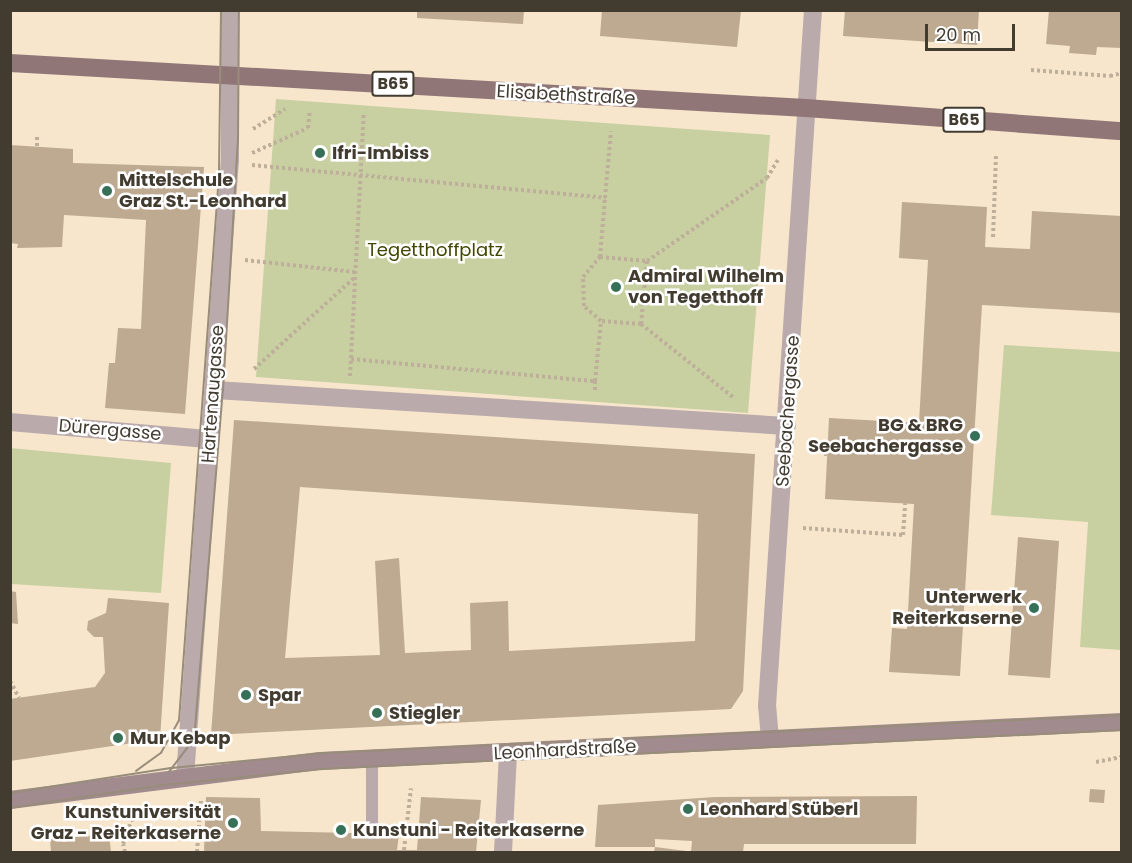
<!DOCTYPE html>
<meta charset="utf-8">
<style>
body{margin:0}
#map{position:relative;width:1132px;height:863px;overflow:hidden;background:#f7e6cb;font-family:Poppins,sans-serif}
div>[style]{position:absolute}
.green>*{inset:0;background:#c8d0a1}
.building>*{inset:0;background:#bea991}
.path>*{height:4px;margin-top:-2px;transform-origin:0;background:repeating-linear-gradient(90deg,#bdaf99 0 3px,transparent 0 6px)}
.lane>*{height:12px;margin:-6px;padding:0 6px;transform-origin:6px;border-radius:6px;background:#baaaab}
.street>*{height:18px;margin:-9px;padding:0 9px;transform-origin:9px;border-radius:9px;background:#baaaab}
.secondary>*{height:18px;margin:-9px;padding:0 9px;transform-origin:9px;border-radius:9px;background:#a28b8e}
.primary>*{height:18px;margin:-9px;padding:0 9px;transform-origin:9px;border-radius:9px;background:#917678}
.tram>*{height:1.5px;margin:-0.75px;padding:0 0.75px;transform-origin:0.75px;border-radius:0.75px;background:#988c7a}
.dots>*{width:16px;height:16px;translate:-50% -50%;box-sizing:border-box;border:3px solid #fff;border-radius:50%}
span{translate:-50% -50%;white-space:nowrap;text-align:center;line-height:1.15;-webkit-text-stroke:5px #fff;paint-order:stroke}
.shield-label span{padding:2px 4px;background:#fff;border:2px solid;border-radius:4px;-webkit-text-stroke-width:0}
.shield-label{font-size:16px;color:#423b30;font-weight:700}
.street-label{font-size:18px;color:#423b30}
.poi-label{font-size:18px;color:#423b30;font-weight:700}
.left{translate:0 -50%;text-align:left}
.right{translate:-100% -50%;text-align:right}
.park-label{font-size:18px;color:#404600}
.frame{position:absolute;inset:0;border:12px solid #423b30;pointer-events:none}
.scale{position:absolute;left:925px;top:24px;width:90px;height:27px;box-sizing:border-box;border:3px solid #423b30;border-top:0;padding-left:8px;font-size:18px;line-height:21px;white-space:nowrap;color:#423b30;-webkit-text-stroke:4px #fff;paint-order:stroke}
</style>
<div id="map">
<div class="green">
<i style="clip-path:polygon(276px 99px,770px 135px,748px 413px,256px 377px)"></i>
<i style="clip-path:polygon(1004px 345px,1121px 352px,1121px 650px,1080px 647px,1088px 522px,991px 515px)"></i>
<i style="clip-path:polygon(10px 448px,171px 463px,161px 593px,11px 584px)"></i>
</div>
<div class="building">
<i style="clip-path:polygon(417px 10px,524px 10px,523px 24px,417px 18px)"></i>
<i style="clip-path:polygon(602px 10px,741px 10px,737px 47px,600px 36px)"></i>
<i style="clip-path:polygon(845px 10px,979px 10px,977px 45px,843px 36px)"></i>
<i style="clip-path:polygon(1049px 10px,1122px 10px,1122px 48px,1097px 47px,1096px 55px,1069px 53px,1070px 46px,1046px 44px)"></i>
<i style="clip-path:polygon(10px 145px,73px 149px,73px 163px,204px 167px,185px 414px,105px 408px,109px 363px,115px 363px,118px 328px,141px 329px,146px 220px,64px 215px,62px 247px,17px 248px,18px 244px,10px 243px)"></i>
<i style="clip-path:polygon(902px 202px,987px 207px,985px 247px,1030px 249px,1032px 211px,1122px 216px,1122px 313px,982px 305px,960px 676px,889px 672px,892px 628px,907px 629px,914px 504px,825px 499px,829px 418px,919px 423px,928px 260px,899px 258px)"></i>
<i style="clip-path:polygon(evenodd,234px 420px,755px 454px,743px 691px,731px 709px,211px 735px,234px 420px,300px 487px,698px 514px,695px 641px,509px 651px,508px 601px,470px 603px,471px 650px,405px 653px,399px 558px,375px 561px,380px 655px,285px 658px,300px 487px)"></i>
<i style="clip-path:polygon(1018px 537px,1059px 541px,1050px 678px,1008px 675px)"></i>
<i style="clip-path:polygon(10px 591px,16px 592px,18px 624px,10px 623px)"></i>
<i style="clip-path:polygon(108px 598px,169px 603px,160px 739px,10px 761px,10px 699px,95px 687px,105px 673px,103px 637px,94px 637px,87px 630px,88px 621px,106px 613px)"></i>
<i style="clip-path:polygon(1090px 789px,1105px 790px,1104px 803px,1089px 802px)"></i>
<i style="clip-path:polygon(917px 796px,916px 844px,744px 844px,743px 852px,691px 852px,692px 841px,655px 839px,655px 847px,595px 847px,598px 805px,715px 797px)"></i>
<i style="clip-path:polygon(206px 797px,260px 798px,261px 831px,399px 834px,397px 850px,417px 850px,421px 797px,481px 800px,476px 852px,204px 852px)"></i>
<i style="clip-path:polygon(109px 834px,111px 852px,51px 852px,50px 839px)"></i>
<i style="clip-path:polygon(655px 847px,686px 851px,686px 852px,654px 852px)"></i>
</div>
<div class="path">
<i style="left:1031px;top:70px;width:79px;rotate:4.3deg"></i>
<i style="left:1110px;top:76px;width:12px;rotate:-14deg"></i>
<i style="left:253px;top:129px;width:38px;rotate:-32deg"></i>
<i style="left:37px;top:137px;width:10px;rotate:90deg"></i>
<i style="left:252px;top:153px;width:61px;rotate:-24.1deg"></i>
<i style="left:308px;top:128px;width:18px;rotate:-84deg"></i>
<i style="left:252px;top:165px;width:355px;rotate:5.3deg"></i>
<i style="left:605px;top:198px;width:67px;rotate:-84.9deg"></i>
<i style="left:993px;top:237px;width:81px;rotate:-87.9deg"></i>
<i style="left:600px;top:257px;width:47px;rotate:4.9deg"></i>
<i style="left:647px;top:261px;width:63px;rotate:95.4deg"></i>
<i style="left:641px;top:324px;width:40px;rotate:-175.7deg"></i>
<i style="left:601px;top:321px;width:23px;rotate:-139deg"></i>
<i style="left:584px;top:306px;width:29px;rotate:-92deg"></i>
<i style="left:583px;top:277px;width:26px;rotate:-50deg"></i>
<i style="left:600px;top:257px;width:59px;rotate:-85.2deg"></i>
<i style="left:245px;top:260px;width:110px;rotate:6.3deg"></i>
<i style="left:647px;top:261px;width:146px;rotate:-34.7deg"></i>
<i style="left:767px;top:178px;width:21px;rotate:-59deg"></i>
<i style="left:641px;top:324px;width:119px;rotate:38.5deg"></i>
<i style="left:351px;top:359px;width:245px;rotate:5.2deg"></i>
<i style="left:595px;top:381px;width:9px;rotate:90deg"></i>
<i style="left:254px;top:369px;width:137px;rotate:-42.3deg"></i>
<i style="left:350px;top:376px;width:264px;rotate:-87deg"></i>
<i style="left:595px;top:381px;width:60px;rotate:-84.3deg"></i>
<i style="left:824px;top:454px;width:3px"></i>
<i style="left:803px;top:528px;width:100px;rotate:4deg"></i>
<i style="left:903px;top:535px;width:32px;rotate:-86deg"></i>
<i style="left:10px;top:681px;width:19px;rotate:62deg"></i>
<i style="left:1096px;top:762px;width:26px;rotate:-11deg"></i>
<i style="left:404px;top:850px;width:62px;rotate:-83.6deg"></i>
<i style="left:125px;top:852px;width:8px;rotate:-104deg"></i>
<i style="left:123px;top:844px;width:38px;rotate:-70deg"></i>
<i style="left:197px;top:852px;width:53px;rotate:-85.7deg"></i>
</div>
<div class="lane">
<i style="left:372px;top:834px;width:74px;rotate:-90deg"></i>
</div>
<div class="street">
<i style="left:215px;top:390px;width:573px;rotate:3.6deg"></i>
<i style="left:10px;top:422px;width:201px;rotate:4.9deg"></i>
<i style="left:770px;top:739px;width:33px;rotate:-95deg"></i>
<i style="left:767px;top:706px;width:698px;rotate:-86.22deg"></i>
<i style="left:185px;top:777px;width:619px;rotate:-85.83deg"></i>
<i style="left:230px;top:160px;width:150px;rotate:-90deg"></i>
<i style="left:503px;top:852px;width:99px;rotate:-87.1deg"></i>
</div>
<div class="secondary">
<i style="left:10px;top:800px;width:312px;rotate:-7.2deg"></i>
<i style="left:320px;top:761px;width:803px;rotate:-2.78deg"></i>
</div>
<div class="primary">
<i style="left:10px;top:63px;width:797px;rotate:3.24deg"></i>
<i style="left:806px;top:108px;width:317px;rotate:4.2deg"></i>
</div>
<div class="tram">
<i style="left:136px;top:771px;width:31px;rotate:-36deg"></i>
<i style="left:161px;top:753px;width:37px;rotate:-61deg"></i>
<i style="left:179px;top:721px;width:547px;rotate:-85.81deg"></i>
<i style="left:219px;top:175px;width:165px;rotate:-89.3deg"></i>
<i style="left:169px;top:772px;width:30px;rotate:-53deg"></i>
<i style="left:187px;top:748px;width:21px;rotate:-67deg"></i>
<i style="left:195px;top:729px;width:339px;rotate:-85.3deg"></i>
<i style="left:223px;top:391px;width:249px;rotate:-86.6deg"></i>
<i style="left:238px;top:142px;width:132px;rotate:-89.6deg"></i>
<i style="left:10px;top:793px;width:164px;rotate:-8.8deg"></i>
<i style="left:172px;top:768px;width:154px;rotate:-5.6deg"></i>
<i style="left:325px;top:753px;width:798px;rotate:-2.73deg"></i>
<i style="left:10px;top:808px;width:155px;rotate:-8.5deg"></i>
<i style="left:163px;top:785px;width:160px;rotate:-5.7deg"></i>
<i style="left:322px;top:769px;width:801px;rotate:-2.79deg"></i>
</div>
<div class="dots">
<i style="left:320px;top:153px;background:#377058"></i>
<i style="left:107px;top:191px;background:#377058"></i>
<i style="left:616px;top:287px;background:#377058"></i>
<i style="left:975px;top:436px;background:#377058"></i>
<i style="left:1034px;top:608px;background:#377058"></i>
<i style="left:246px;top:695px;background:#377058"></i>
<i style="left:377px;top:713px;background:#377058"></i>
<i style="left:118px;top:738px;background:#377058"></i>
<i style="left:688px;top:809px;background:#377058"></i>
<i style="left:233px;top:823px;background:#377058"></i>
<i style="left:341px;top:830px;background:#377058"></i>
</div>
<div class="shield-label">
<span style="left:393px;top:84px">B65</span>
<span style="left:964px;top:120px">B65</span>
</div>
<div class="street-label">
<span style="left:566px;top:95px;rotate:3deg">Elisabethstraße</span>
<span style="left:213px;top:394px;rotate:-86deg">Hartenaugasse</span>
<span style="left:788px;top:411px;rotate:-86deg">Seebachergasse</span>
<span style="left:110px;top:430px;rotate:5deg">Dürergasse</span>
<span style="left:565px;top:750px;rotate:-3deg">Leonhardstraße</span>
</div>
<div class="poi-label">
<span class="left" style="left:332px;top:153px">Ifri-Imbiss</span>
<span class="left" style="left:119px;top:191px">Mittelschule<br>Graz St.-Leonhard</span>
<span class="left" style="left:628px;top:287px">Admiral Wilhelm<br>von Tegetthoff</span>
<span class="right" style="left:963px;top:436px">BG &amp; BRG<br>Seebachergasse</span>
<span class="right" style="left:1022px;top:608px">Unterwerk<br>Reiterkaserne</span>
<span class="left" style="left:258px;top:695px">Spar</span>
<span class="left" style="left:389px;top:713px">Stiegler</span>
<span class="left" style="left:130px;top:738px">Mur Kebap</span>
<span class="left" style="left:700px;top:809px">Leonhard Stüberl</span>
<span class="right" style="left:221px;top:823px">Kunstuniversität<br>Graz - Reiterkaserne</span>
<span class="left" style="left:353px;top:830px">Kunstuni - Reiterkaserne</span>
</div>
<div class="park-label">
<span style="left:435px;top:250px">Tegetthoffplatz</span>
</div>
<div class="frame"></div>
<div class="scale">20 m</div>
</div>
